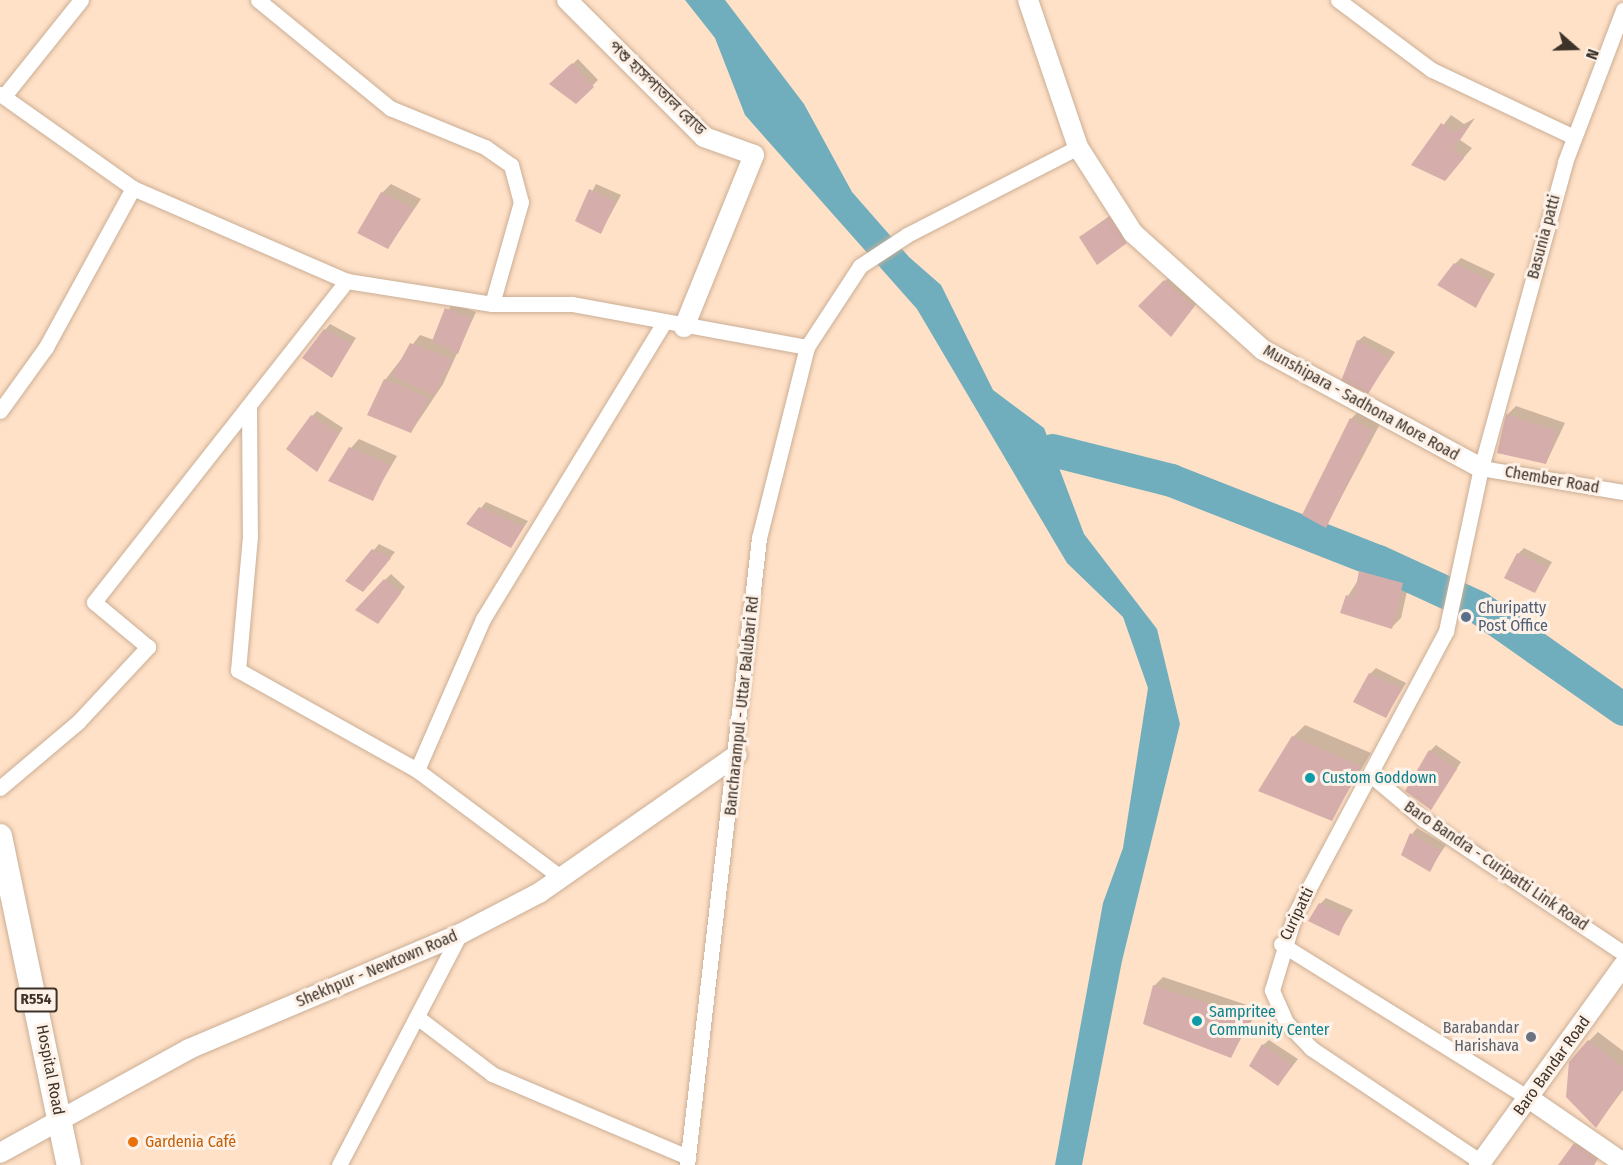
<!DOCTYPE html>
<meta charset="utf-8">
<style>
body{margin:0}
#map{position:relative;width:1623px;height:1165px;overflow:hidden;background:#ffe1c7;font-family:"Fira Sans Condensed","Noto Sans Bengali",sans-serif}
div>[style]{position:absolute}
.water>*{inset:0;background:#70aebd}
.shadow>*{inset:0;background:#0003}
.river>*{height:33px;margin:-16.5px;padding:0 16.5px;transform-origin:16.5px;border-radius:16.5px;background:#70aebd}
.building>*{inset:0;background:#d5adab}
.roads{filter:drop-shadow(0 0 2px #caae95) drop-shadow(0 0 2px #caae95)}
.minor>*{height:15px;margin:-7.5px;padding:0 7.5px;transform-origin:7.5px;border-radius:7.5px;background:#fff}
.tertiary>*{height:20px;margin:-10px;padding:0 10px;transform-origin:10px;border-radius:10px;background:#fff}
.primary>*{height:24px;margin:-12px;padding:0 12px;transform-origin:12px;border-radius:12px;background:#fff}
.dots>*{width:16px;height:16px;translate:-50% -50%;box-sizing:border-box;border:3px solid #fef2e8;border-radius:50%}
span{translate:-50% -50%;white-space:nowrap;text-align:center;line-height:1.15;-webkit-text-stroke:6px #fef2e8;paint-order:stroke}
.shield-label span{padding:2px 4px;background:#fef2e8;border:2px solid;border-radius:4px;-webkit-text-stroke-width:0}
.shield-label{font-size:15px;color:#3e3329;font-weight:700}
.street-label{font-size:16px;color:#3e3329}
.service-label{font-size:16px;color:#4e5e75}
.left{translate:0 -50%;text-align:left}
.culture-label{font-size:16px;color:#0d838f}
.worship-label{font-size:16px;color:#5b616d}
.right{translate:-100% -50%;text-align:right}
.food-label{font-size:16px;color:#c56008}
.north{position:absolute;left:1545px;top:18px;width:60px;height:60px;-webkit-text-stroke:4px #fef2e8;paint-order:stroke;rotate:110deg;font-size:16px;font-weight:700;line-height:24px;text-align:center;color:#3e3329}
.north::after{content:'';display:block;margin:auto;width:21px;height:27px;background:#3e3329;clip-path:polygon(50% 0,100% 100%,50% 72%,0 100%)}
</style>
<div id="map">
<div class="water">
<i style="clip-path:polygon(685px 0,725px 0,804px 104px,852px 192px,909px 257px,941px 285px,993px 390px,1044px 428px,1084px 534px,1157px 629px,1180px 724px,1122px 961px,1082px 1165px,1055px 1165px,1103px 903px,1123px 848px,1148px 688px,1123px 617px,1067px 563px,917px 309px,745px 115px,715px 38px)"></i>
</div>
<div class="shadow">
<i style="clip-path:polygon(578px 59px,598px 80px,576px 102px,552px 84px)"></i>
<i style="clip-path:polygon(1451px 115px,1464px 124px,1475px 118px,1460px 140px,1472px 148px,1453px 170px,1413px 165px)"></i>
<i style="clip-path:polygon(391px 184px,421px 199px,388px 248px,382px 193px)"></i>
<i style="clip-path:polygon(596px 184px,621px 195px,601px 232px,577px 220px)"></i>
<i style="clip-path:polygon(1115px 212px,1132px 236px,1097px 263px,1087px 232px)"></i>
<i style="clip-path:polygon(1461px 258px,1495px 274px,1476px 306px,1455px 264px)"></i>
<i style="clip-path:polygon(1174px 272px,1202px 297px,1171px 335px,1140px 306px)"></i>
<i style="clip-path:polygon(452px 303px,476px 312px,443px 384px,411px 432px,385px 380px,420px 335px,434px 340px)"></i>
<i style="clip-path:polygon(330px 324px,356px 338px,332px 376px,325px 330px)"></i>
<i style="clip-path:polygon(1364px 336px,1395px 352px,1368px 392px,1358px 341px)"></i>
<i style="clip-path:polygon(1516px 406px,1565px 423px,1546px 463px,1507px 415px)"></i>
<i style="clip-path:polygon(1360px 410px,1381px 422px,1326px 526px,1351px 419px)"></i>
<i style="clip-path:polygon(317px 411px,343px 428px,317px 470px,312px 416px)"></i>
<i style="clip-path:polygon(359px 439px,397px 456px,372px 499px,351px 448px)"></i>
<i style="clip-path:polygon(486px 502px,528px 521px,510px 547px,468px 524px)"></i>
<i style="clip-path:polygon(379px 544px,395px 552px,369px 585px,374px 550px)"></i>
<i style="clip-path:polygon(1524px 548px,1552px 562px,1535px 591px,1518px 554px)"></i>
<i style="clip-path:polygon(1369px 563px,1411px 574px,1401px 618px,1392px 627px,1348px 596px)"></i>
<i style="clip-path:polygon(391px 574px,405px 587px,378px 622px,385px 580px)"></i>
<i style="clip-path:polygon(1376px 668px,1406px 683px,1386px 716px,1370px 674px)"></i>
<i style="clip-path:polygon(1305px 725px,1371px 753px,1331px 819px,1293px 737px)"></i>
<i style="clip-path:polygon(1436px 745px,1461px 762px,1431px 808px,1430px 751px)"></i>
<i style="clip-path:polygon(1417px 828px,1446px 845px,1429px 870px,1412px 834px)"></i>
<i style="clip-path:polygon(1326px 898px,1353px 910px,1338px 934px,1320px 904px)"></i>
<i style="clip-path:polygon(1163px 977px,1259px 1009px,1230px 1056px,1154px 986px)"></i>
<i style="clip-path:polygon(1598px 1032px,1623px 1051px,1623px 1090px,1596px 1126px,1589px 1041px)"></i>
<i style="clip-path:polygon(1269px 1040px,1298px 1059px,1278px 1084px,1263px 1045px)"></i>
<i style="clip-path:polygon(1581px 1138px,1603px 1151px,1594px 1165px,1560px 1165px)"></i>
</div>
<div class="river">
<i style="left:1052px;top:450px;width:123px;rotate:14.1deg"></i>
<i style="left:1171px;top:480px;width:222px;rotate:21.4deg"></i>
<i style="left:1378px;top:561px;width:110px;rotate:24.7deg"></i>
<i style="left:1478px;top:607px;width:177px;rotate:35.1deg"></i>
</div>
<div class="building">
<i style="clip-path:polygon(572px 63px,594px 87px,576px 104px,549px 84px)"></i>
<i style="clip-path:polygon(1441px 123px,1454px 132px,1470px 124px,1453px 149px,1464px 158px,1445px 181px,1411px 165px)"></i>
<i style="clip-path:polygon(589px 189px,616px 201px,601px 234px,575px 221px)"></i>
<i style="clip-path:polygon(381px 192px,413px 208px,388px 249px,357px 233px)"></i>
<i style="clip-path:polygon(1109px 217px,1127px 243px,1097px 265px,1079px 237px)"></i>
<i style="clip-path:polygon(1454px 263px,1490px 280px,1476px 308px,1437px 285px)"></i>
<i style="clip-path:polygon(1164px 280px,1194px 307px,1171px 337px,1138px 306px)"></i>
<i style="clip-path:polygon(445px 308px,472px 318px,458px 354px,432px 341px)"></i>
<i style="clip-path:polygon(324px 329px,352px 344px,332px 378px,302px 358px)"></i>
<i style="clip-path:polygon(1357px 340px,1390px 358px,1368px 394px,1341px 381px)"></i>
<i style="clip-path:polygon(410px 343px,453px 360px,434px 395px,392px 376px)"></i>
<i style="clip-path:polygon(384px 379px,429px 398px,411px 433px,367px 415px)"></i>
<i style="clip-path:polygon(1506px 414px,1557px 431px,1546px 464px,1497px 453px)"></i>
<i style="clip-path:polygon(311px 415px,339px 434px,317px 472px,286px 449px)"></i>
<i style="clip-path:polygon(1350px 418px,1373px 431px,1326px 528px,1302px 515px)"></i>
<i style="clip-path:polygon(349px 447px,390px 465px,373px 501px,328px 481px)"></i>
<i style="clip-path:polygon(479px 507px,524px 527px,511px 548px,466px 524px)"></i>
<i style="clip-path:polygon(372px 549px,391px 558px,363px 592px,345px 581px)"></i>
<i style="clip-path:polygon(1517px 553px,1548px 568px,1535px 593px,1504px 578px)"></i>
<i style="clip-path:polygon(1359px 571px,1403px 583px,1392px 629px,1340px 613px,1346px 595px,1354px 598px)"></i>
<i style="clip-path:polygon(384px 579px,401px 593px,378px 624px,355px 610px)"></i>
<i style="clip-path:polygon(1369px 673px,1402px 688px,1386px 718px,1353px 702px)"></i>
<i style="clip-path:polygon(1292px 736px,1361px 766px,1332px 821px,1258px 791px)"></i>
<i style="clip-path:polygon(1429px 750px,1457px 769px,1431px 810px,1405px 791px)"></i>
<i style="clip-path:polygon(1410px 833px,1441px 851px,1430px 872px,1401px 855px)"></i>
<i style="clip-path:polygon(1319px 903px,1348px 915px,1339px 936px,1308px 921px)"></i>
<i style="clip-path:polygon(1153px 985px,1251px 1018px,1231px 1058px,1143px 1024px)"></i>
<i style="clip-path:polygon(1588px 1040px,1623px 1067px,1623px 1088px,1596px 1128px,1566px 1097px,1569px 1062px)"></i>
<i style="clip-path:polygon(1262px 1044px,1293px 1065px,1278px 1086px,1249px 1066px)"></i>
<i style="clip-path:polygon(1574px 1143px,1598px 1157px,1594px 1165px,1558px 1165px)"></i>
</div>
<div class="roads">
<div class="minor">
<i style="left:258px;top:0;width:171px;rotate:39.3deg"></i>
<i style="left:390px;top:108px;width:103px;rotate:22.3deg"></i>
<i style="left:485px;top:147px;width:32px;rotate:35deg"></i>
<i style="left:511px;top:165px;width:38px;rotate:75deg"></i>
<i style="left:521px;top:202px;width:106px;rotate:105.9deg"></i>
<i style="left:1338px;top:0;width:117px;rotate:36.7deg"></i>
<i style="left:1432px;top:70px;width:157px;rotate:25.3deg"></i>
<i style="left:0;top:94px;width:163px;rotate:35.3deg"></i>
<i style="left:133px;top:188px;width:233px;rotate:23.5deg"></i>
<i style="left:347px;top:281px;width:147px;rotate:9deg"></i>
<i style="left:492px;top:304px;width:80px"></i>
<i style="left:572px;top:304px;width:239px;rotate:10.4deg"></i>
<i style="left:4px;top:96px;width:123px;rotate:-51.3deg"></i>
<i style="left:249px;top:406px;width:130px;rotate:89.6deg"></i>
<i style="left:250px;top:536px;width:135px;rotate:95.1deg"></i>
<i style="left:238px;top:670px;width:205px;rotate:29.2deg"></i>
<i style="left:0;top:411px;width:79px;rotate:-54.3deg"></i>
<i style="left:46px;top:347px;width:181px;rotate:-61.3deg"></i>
<i style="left:1481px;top:468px;width:144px;rotate:9.6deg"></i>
<i style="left:1372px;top:776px;width:67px;rotate:40.1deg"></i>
<i style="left:1423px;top:819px;width:241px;rotate:33.8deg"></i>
<i style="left:0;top:788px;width:102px;rotate:-40.2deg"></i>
<i style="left:78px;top:722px;width:103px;rotate:-47deg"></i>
<i style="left:148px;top:647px;width:70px;rotate:-140.2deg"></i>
<i style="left:94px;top:602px;width:409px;rotate:-51.8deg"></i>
<i style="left:559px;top:876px;width:177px;rotate:-143.3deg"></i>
<i style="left:417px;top:770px;width:165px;rotate:-66.4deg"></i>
<i style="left:483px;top:619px;width:347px;rotate:-58.6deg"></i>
<i style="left:1281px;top:944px;width:293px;rotate:31.9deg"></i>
<i style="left:417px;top:1017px;width:94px;rotate:37.2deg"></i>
<i style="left:492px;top:1074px;width:213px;rotate:23deg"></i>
<i style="left:1481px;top:1162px;width:205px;rotate:-146.2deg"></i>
<i style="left:1311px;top:1048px;width:36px;rotate:-134deg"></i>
<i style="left:1286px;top:1022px;width:35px;rotate:-114deg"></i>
<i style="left:1272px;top:990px;width:79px;rotate:-73.2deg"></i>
<i style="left:1295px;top:914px;width:321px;rotate:-61.9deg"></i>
<i style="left:1446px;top:631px;width:167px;rotate:-77.9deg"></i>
<i style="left:1481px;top:468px;width:317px;rotate:-74.6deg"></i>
<i style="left:1565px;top:162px;width:163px;rotate:-69.1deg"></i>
<i style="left:339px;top:1165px;width:261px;rotate:-62.4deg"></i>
<i style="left:687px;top:1165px;width:631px;rotate:-83.45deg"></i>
<i style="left:759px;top:538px;width:197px;rotate:-75.9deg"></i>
<i style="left:807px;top:347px;width:97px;rotate:-56.8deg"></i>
<i style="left:860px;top:266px;width:56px;rotate:-33.4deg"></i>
<i style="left:907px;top:235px;width:192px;rotate:-27.2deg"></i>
</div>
<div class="tertiary">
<i style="left:567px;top:0;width:194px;rotate:45deg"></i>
<i style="left:704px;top:137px;width:53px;rotate:19.8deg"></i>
<i style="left:754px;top:155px;width:186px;rotate:112.1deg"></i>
<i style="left:1028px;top:0;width:155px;rotate:71.2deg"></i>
<i style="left:1078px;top:147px;width:102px;rotate:57.4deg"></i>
<i style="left:1133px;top:233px;width:175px;rotate:42deg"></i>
<i style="left:1263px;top:350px;width:248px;rotate:28.4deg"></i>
<i style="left:1530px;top:1099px;width:113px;rotate:34.5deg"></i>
<i style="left:0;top:1153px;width:216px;rotate:-28.8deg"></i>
<i style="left:189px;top:1049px;width:294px;rotate:-23deg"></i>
<i style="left:460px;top:934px;width:89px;rotate:-27.4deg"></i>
<i style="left:539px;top:893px;width:241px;rotate:-34.9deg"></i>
<i style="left:1479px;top:1165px;width:246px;rotate:-54.1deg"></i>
</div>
<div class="primary">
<i style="left:0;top:836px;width:336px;rotate:78.2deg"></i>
</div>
</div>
<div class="dots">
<i style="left:1466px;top:617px;background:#5c6f8a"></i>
<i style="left:1310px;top:778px;background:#0f9aa8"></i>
<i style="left:1197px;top:1021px;background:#0f9aa8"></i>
<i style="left:1531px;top:1037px;background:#6b7280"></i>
<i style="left:133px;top:1142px;background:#e8710a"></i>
</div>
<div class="shield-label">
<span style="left:36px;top:1000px">R554</span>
</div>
<div class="street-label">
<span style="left:657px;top:88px;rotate:44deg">পশু হাসপাতাল রোড</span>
<span style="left:1544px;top:237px;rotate:-75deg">Basunia patti</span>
<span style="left:1361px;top:403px;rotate:29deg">Munshipara - Sadhona More Road</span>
<span style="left:1552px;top:480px;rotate:10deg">Chember Road</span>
<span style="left:742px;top:706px;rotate:-84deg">Bancharampul - Uttar Balubari Rd</span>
<span style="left:1496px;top:866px;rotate:34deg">Baro Bandra - Curipatti Link Road</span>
<span style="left:1297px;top:914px;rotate:-64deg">Curipatti</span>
<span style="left:377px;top:969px;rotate:-23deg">Shekhpur - Newtown Road</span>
<span style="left:1552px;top:1066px;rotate:-54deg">Baro Bandar Road</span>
<span style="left:50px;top:1070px;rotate:79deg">Hospital Road</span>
</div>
<div class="service-label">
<span class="left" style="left:1478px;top:617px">Churipatty<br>Post Office</span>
</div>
<div class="culture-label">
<span class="left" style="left:1322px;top:778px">Custom Goddown</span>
<span class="left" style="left:1209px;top:1021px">Sampritee<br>Community Center</span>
</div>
<div class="worship-label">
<span class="right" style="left:1519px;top:1037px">Barabandar<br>Harishava</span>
</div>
<div class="food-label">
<span class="left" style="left:145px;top:1142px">Gardenia Café</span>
</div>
<div class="north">N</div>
</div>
